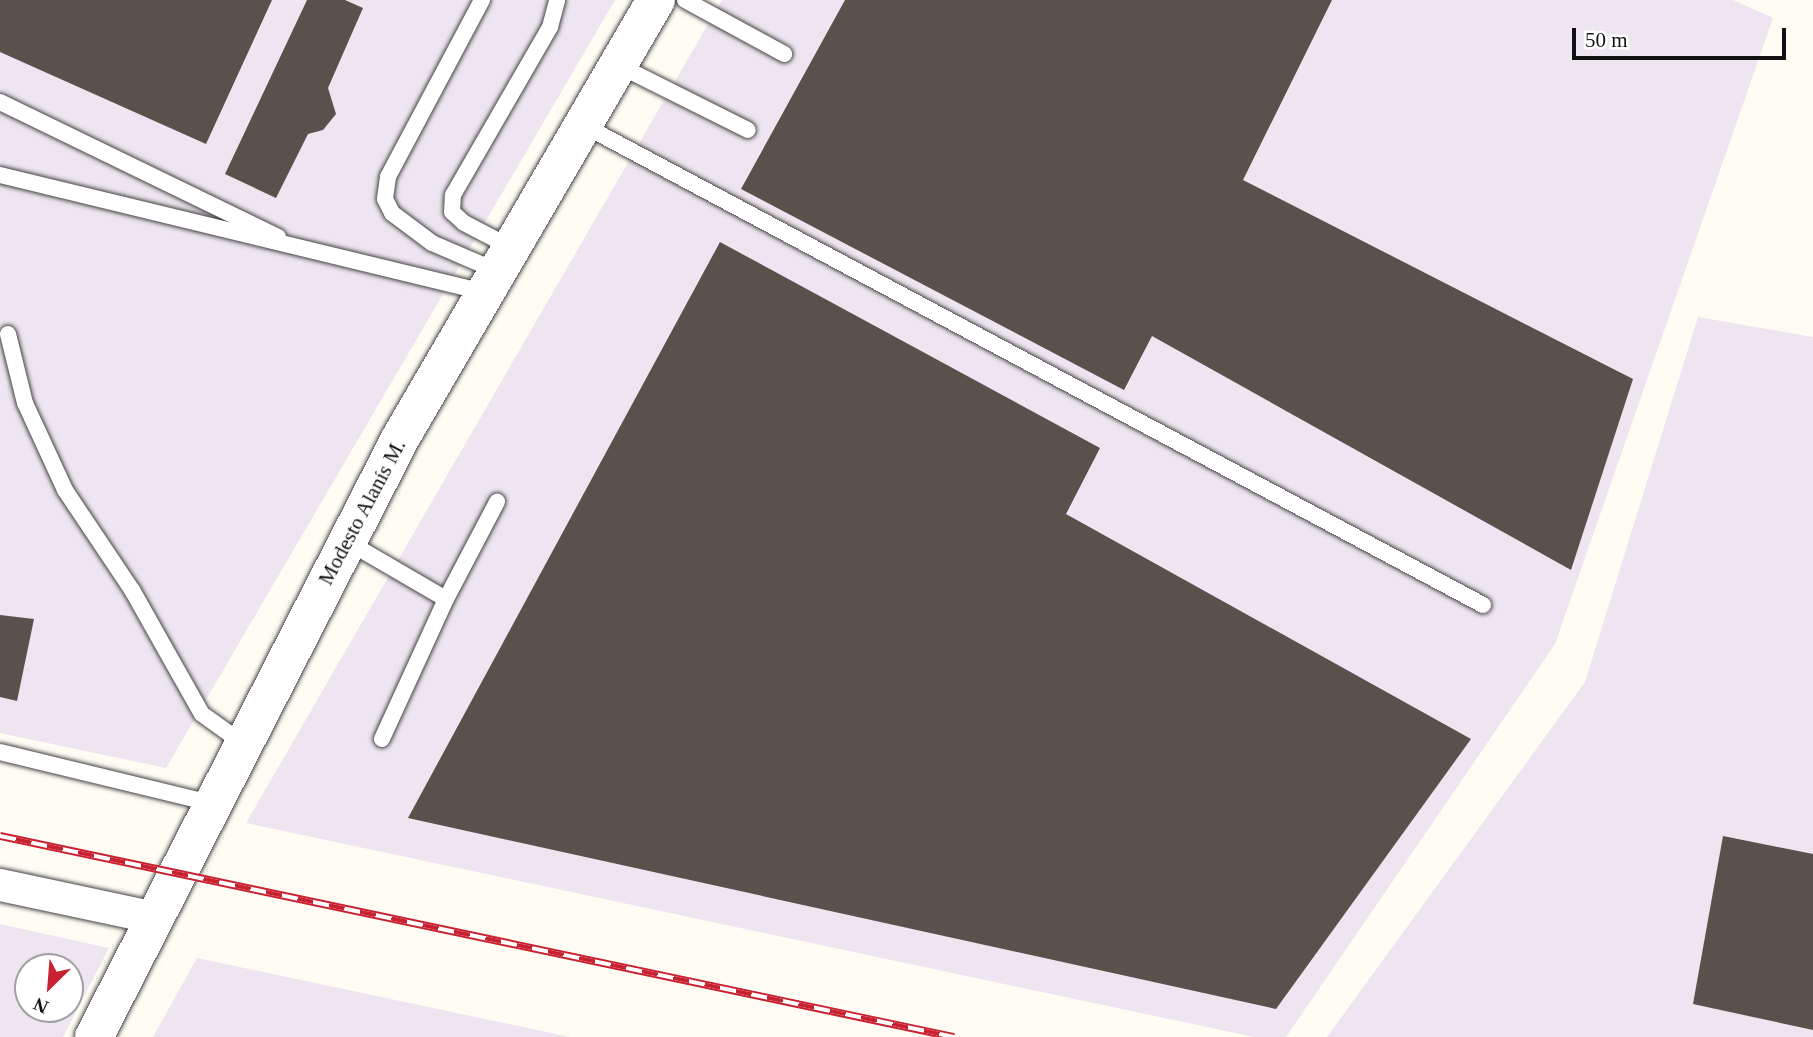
<!DOCTYPE html>
<meta charset="utf-8">
<style>
body{margin:0}
#map{position:relative;width:1813px;height:1037px;overflow:hidden;background:#fffcf4;font-family:Georgia,serif}
div>[style]{position:absolute}
.industrial>*{inset:0;background:#ede5ef}
.building>*{inset:0;background:#5a514c}
.roads{filter:drop-shadow(0 0 2px #444) drop-shadow(0 0 2px #444)}
.service>*{height:16px;margin:-8px;padding:0 8px;transform-origin:8px;border-radius:8px;background:#fff}
.minor>*{height:32px;margin:-16px;padding:0 16px;transform-origin:16px;border-radius:16px;background:#fff}
.tertiary>*{height:38px;margin:-19px;padding:0 19px;transform-origin:19px;border-radius:19px;background:#fff}
.rail>*{height:8px;margin-top:-4px;transform-origin:0;background:repeating-linear-gradient(90deg,#fff 0 16px,#c82232 0 32px);box-sizing:border-box;border-block:2px solid #c82232}
span{translate:-50% -50%;white-space:nowrap;text-align:center;line-height:1.15;-webkit-text-stroke:7px #fff;paint-order:stroke}
.street-label{font-size:21px;color:#111}
.north{position:absolute;left:14px;top:953px;width:70px;height:70px;box-sizing:border-box;background:#fff;border:2px solid #a0a0a0;border-radius:50%;rotate:205deg;font-size:19px;font-weight:700;line-height:28px;text-align:center;color:#111}
.north::after{content:'';display:block;margin:auto;width:24px;height:32px;background:#c82232;clip-path:polygon(50% 0,100% 100%,50% 72%,0 100%)}
.scale{position:absolute;left:1572px;top:28px;width:214px;height:32px;box-sizing:border-box;border:4px solid #111;border-top:0;padding-left:9px;font-size:21px;line-height:24px;white-space:nowrap;color:#111;-webkit-text-stroke:5px #fff;paint-order:stroke}
</style>
<div id="map">
<div class="industrial">
<i style="clip-path:polygon(0 0,615px 0,166px 768px,0 733px)"></i>
<i style="clip-path:polygon(722px 0,1733px 0,1773px 18px,1555px 644px,1286px 1037px,1254px 1037px,246px 823px)"></i>
<i style="clip-path:polygon(1698px 317px,1813px 337px,1813px 1037px,1327px 1037px,1585px 682px)"></i>
<i style="clip-path:polygon(evenodd,0 924px,109px 948px,63px 1037px,0 1037px,0 924px,28px 967px,70px 967px,70px 1009px,28px 1009px,28px 967px)"></i>
<i style="clip-path:polygon(197px 958px,570px 1037px,153px 1037px)"></i>
</div>
<div class="building">
<i style="clip-path:polygon(0 0,272px 0,206px 144px,0 52px)"></i>
<i style="clip-path:polygon(307px 0,345px 0,363px 8px,328px 88px,336px 114px,323px 130px,308px 134px,276px 198px,225px 174px)"></i>
<i style="clip-path:polygon(845px 0,1332px 0,1243px 180px,1633px 379px,1571px 570px,1152px 336px,1124px 390px,741px 189px)"></i>
<i style="clip-path:polygon(720px 242px,1100px 448px,1066px 514px,1471px 739px,1276px 1009px,408px 818px)"></i>
<i style="clip-path:polygon(0 615px,34px 619px,17px 701px,0 697px)"></i>
<i style="clip-path:polygon(1723px 836px,1813px 854px,1813px 1030px,1693px 1004px)"></i>
</div>
<div class="roads">
<div class="service">
<i style="left:482px;top:0;width:200px;rotate:118deg"></i>
<i style="left:388px;top:177px;width:22px;rotate:98deg"></i>
<i style="left:385px;top:199px;width:16px;rotate:63deg"></i>
<i style="left:392px;top:213px;width:50px;rotate:36.9deg"></i>
<i style="left:432px;top:243px;width:71px;rotate:23.3deg"></i>
<i style="left:685px;top:0;width:113px;rotate:28.6deg"></i>
<i style="left:618px;top:65px;width:145px;rotate:26.6deg"></i>
<i style="left:0;top:102px;width:309px;rotate:25.9deg"></i>
<i style="left:583px;top:125px;width:1020px;rotate:28.07deg"></i>
<i style="left:0;top:175px;width:498px;rotate:13.6deg"></i>
<i style="left:510px;top:247px;width:52px;rotate:-152.4deg"></i>
<i style="left:464px;top:223px;width:16px;rotate:-137deg"></i>
<i style="left:452px;top:212px;width:17px;rotate:-87deg"></i>
<i style="left:453px;top:195px;width:194px;rotate:-60deg"></i>
<i style="left:550px;top:27px;width:28px;rotate:-75deg"></i>
<i style="left:8px;top:334px;width:71px;rotate:76.2deg"></i>
<i style="left:25px;top:403px;width:96px;rotate:65.3deg"></i>
<i style="left:65px;top:490px;width:120px;rotate:56.2deg"></i>
<i style="left:132px;top:590px;width:142px;rotate:60.6deg"></i>
<i style="left:202px;top:714px;width:48px;rotate:35.7deg"></i>
<i style="left:348px;top:542px;width:113px;rotate:30.2deg"></i>
<i style="left:446px;top:599px;width:154px;rotate:114.6deg"></i>
<i style="left:446px;top:599px;width:110px;rotate:-62.3deg"></i>
<i style="left:0;top:752px;width:217px;rotate:13.6deg"></i>
</div>
<div class="minor">
<i style="left:0;top:885px;width:158px;rotate:12deg"></i>
</div>
<div class="tertiary">
<i style="left:94px;top:1037px;width:674px;rotate:-62.9deg"></i>
<i style="left:401px;top:437px;width:506px;rotate:-59.74deg"></i>
</div>
</div>
<div class="rail">
<i style="left:0;top:836px;width:975px;rotate:11.9deg"></i>
</div>
<div class="street-label">
<span style="left:362px;top:512px;rotate:-62deg">Modesto Alanís M.</span>
</div>
<div class="north">N</div>
<div class="scale">50 m</div>
</div>
